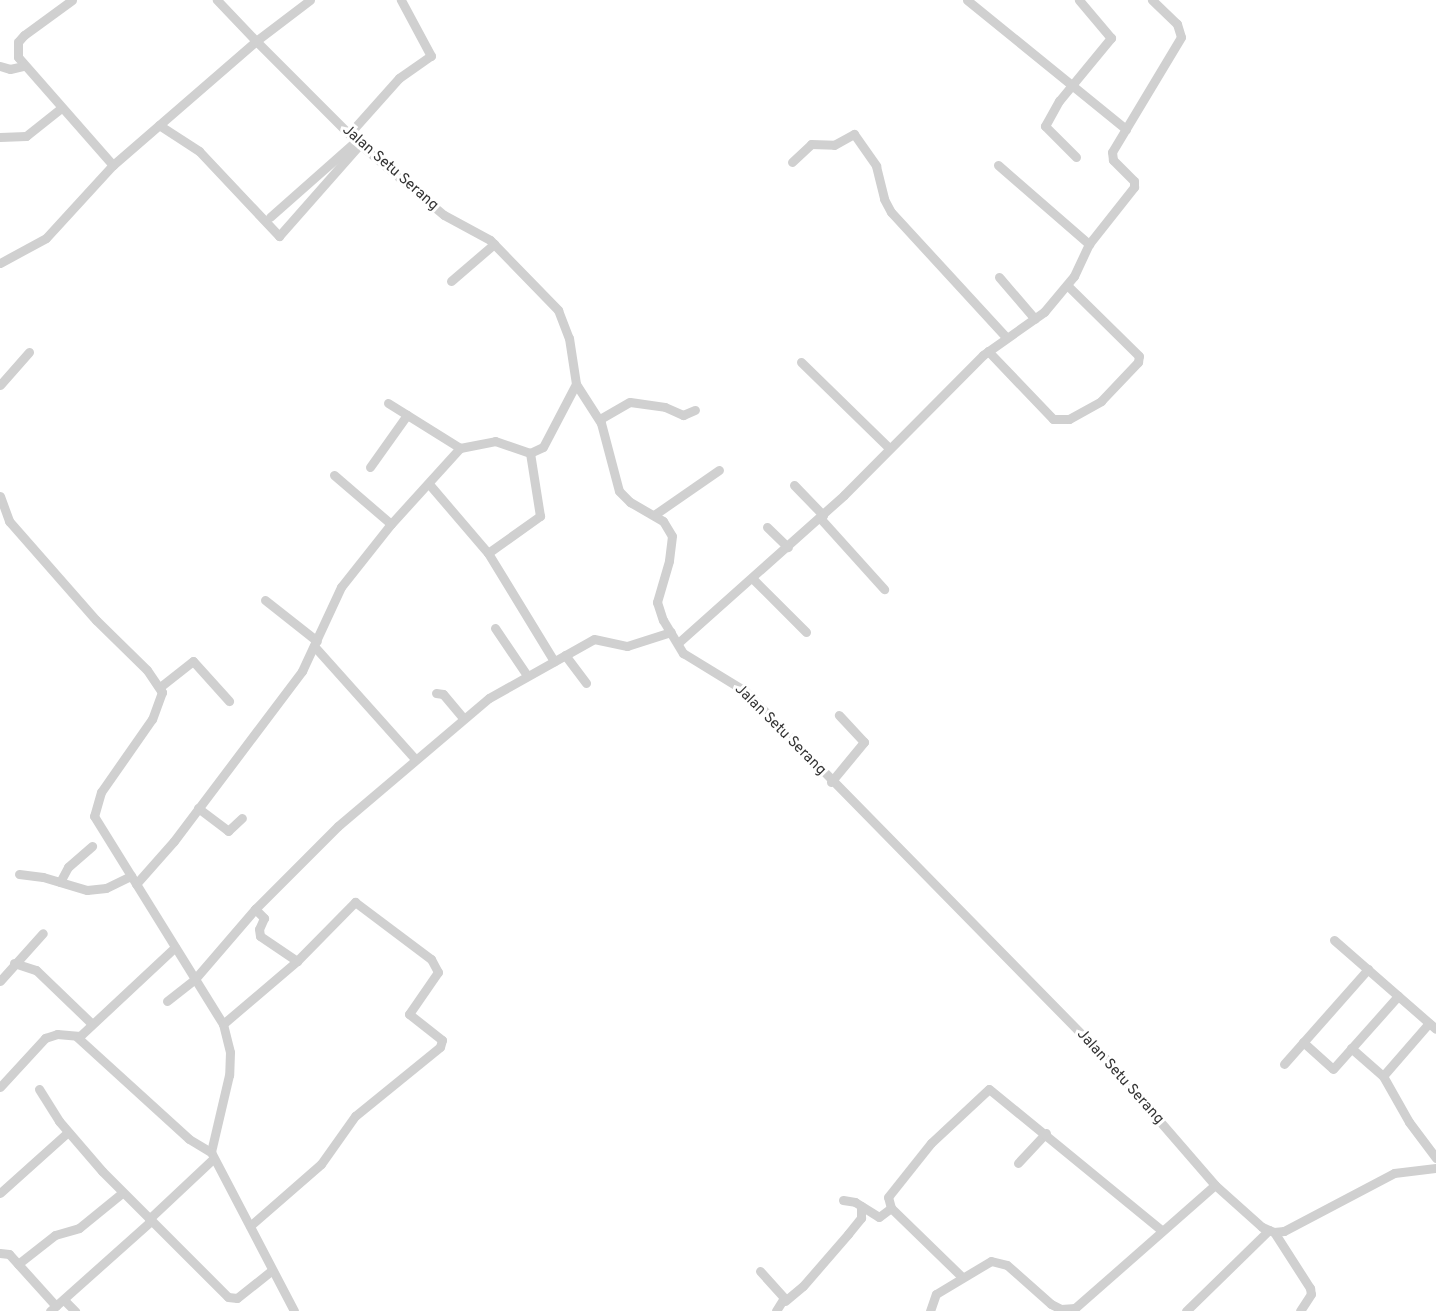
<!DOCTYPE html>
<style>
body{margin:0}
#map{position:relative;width:1436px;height:1311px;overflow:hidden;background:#fff;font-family:Overpass,sans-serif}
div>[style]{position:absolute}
.minor>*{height:9px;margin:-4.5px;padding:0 4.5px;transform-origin:4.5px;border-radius:4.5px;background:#d0d0d0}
span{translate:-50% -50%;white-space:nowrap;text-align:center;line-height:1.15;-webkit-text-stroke:6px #fff;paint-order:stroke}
.street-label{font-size:15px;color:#333}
</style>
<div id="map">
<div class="minor">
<i style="left:72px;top:0;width:59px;rotate:143.9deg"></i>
<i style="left:24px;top:35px;width:9px;rotate:131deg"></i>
<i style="left:18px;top:42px;width:15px;rotate:90deg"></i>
<i style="left:18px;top:57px;width:144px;rotate:48.7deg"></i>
<i style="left:310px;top:0;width:68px;rotate:142.8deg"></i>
<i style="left:256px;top:41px;width:141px;rotate:45deg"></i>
<i style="left:356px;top:141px;width:115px;rotate:40.1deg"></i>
<i style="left:444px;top:215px;width:52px;rotate:28.5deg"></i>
<i style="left:490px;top:240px;width:98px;rotate:45.8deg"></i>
<i style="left:558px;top:310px;width:30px;rotate:69deg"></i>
<i style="left:569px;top:338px;width:47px;rotate:81.3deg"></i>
<i style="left:576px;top:384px;width:46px;rotate:57.3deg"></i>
<i style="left:601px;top:423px;width:70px;rotate:75.2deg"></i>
<i style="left:619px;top:491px;width:16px;rotate:45deg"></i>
<i style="left:630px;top:502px;width:38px;rotate:30deg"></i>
<i style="left:663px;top:521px;width:17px;rotate:59deg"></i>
<i style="left:672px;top:536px;width:25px;rotate:97deg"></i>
<i style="left:669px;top:561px;width:43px;rotate:106.3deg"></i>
<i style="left:657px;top:602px;width:19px;rotate:72deg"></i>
<i style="left:663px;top:620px;width:39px;rotate:59deg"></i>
<i style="left:683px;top:653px;width:73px;rotate:31.5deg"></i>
<i style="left:745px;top:691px;width:514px;rotate:45.55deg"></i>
<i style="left:1105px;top:1058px;width:168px;rotate:49.1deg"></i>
<i style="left:1215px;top:1185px;width:63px;rotate:41.8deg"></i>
<i style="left:1262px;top:1227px;width:13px;rotate:23deg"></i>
<i style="left:1274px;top:1232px;width:10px;rotate:-6deg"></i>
<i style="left:1284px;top:1231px;width:124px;rotate:-27.8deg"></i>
<i style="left:1394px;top:1173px;width:42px;rotate:-6.8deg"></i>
<i style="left:967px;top:0;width:205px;rotate:39.1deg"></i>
<i style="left:0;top:66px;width:10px;rotate:17deg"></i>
<i style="left:10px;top:69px;width:13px;rotate:-13deg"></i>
<i style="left:159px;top:125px;width:48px;rotate:33deg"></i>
<i style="left:199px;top:151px;width:117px;rotate:46.7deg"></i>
<i style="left:279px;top:236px;width:123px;rotate:-48.6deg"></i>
<i style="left:349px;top:134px;width:75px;rotate:-48.2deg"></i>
<i style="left:399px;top:78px;width:39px;rotate:-35deg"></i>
<i style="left:431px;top:56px;width:64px;rotate:-118.2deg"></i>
<i style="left:0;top:137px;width:26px;rotate:-2deg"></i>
<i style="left:26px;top:136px;width:43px;rotate:-38.5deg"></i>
<i style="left:1076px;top:157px;width:44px;rotate:-135deg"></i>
<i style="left:1045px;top:126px;width:29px;rotate:-61deg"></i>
<i style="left:1059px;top:101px;width:82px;rotate:-50.5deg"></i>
<i style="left:1111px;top:38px;width:50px;rotate:-130.1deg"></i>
<i style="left:792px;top:162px;width:26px;rotate:-43deg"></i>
<i style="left:811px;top:144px;width:23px;rotate:2deg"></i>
<i style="left:834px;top:145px;width:23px;rotate:-29deg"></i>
<i style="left:854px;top:134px;width:39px;rotate:55deg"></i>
<i style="left:876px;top:166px;width:34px;rotate:76deg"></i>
<i style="left:884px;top:199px;width:15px;rotate:62deg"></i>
<i style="left:891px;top:212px;width:170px;rotate:47.4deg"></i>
<i style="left:998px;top:165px;width:121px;rotate:41deg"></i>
<i style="left:270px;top:217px;width:115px;rotate:-41.5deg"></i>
<i style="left:0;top:263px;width:52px;rotate:-28.5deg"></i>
<i style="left:46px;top:238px;width:99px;rotate:-47.5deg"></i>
<i style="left:113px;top:165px;width:189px;rotate:-40.9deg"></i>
<i style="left:256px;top:41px;width:57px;rotate:-133.6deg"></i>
<i style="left:999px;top:277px;width:55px;rotate:49.4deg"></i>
<i style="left:451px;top:281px;width:57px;rotate:-40.7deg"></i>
<i style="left:988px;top:351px;width:94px;rotate:46.3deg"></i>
<i style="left:1053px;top:419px;width:16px"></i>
<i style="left:1069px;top:419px;width:37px;rotate:-29deg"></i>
<i style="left:1101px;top:401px;width:54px;rotate:-46.5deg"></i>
<i style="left:1138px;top:362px;width:6px;rotate:-81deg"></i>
<i style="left:1139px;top:356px;width:101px;rotate:-135.4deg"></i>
<i style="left:801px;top:362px;width:122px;rotate:44.3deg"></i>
<i style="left:0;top:385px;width:44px;rotate:-48.7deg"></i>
<i style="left:388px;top:403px;width:85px;rotate:32deg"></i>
<i style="left:460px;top:448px;width:36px;rotate:-11deg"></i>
<i style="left:495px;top:441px;width:37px;rotate:19deg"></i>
<i style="left:600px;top:419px;width:34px;rotate:-30deg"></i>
<i style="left:630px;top:402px;width:35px;rotate:8deg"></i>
<i style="left:665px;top:407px;width:20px;rotate:24deg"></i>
<i style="left:683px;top:415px;width:13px;rotate:-23deg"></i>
<i style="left:370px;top:467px;width:64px;rotate:-54.6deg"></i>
<i style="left:334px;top:475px;width:75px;rotate:40.7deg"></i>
<i style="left:429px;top:484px;width:91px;rotate:49.5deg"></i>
<i style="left:488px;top:553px;width:127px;rotate:58.6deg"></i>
<i style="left:794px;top:485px;width:42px;rotate:46deg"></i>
<i style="left:0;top:496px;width:27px;rotate:70deg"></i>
<i style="left:9px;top:521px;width:132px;rotate:48.7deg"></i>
<i style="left:96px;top:620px;width:71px;rotate:44.4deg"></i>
<i style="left:147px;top:670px;width:27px;rotate:56deg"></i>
<i style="left:162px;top:692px;width:29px;rotate:110deg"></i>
<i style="left:152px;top:719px;width:89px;rotate:124.9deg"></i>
<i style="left:101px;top:792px;width:25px;rotate:106deg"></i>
<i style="left:94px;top:816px;width:245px;rotate:58.2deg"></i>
<i style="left:223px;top:1024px;width:29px;rotate:76deg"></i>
<i style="left:230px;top:1052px;width:23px;rotate:92deg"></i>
<i style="left:229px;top:1075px;width:79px;rotate:103.2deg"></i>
<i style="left:211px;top:1152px;width:179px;rotate:62.4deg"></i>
<i style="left:654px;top:515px;width:79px;rotate:-34.7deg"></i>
<i style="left:820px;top:518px;width:96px;rotate:48deg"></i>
<i style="left:767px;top:527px;width:29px;rotate:44deg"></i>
<i style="left:488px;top:553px;width:64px;rotate:-35.4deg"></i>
<i style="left:540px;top:516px;width:64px;rotate:-99deg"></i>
<i style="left:530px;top:453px;width:14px;rotate:-25deg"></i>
<i style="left:543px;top:447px;width:71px;rotate:-62.4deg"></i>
<i style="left:753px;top:579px;width:75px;rotate:45deg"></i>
<i style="left:265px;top:600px;width:66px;rotate:38.3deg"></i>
<i style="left:495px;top:628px;width:55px;rotate:56deg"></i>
<i style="left:678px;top:643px;width:222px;rotate:-41.7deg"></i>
<i style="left:844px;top:495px;width:197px;rotate:-45.2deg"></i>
<i style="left:983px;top:355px;width:75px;rotate:-35.2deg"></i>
<i style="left:1044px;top:312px;width:47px;rotate:-50.2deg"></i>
<i style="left:1074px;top:276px;width:35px;rotate:-65deg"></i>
<i style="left:1089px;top:244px;width:73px;rotate:-51.7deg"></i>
<i style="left:1134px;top:187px;width:6px;rotate:-90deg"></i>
<i style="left:1134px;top:181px;width:30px;rotate:-135deg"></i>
<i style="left:1113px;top:160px;width:8px;rotate:-97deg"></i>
<i style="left:1112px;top:152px;width:134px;rotate:-59deg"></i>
<i style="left:1181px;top:37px;width:14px;rotate:-107deg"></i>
<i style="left:1177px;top:24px;width:35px;rotate:-136deg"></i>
<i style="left:314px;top:646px;width:152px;rotate:48.2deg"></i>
<i style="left:565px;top:655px;width:35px;rotate:53deg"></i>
<i style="left:160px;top:687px;width:42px;rotate:-38.2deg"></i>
<i style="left:193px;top:661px;width:54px;rotate:48deg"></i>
<i style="left:436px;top:693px;width:7px;rotate:8deg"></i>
<i style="left:443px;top:694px;width:31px;rotate:50deg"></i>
<i style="left:831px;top:782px;width:52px;rotate:-50.5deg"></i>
<i style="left:864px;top:742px;width:37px;rotate:-133deg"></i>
<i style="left:198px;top:808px;width:38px;rotate:37deg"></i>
<i style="left:228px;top:831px;width:19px;rotate:-43deg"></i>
<i style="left:19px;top:874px;width:24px;rotate:7deg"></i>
<i style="left:43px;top:877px;width:46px;rotate:16.5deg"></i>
<i style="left:87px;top:890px;width:19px;rotate:-6deg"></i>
<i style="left:106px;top:888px;width:28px;rotate:-26deg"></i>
<i style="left:60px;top:882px;width:17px;rotate:-62deg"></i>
<i style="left:68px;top:867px;width:32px;rotate:-41deg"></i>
<i style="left:136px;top:884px;width:57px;rotate:-48.5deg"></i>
<i style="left:174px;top:841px;width:213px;rotate:-53deg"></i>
<i style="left:302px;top:671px;width:93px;rotate:-65.1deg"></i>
<i style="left:341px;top:587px;width:80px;rotate:-51.6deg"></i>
<i style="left:391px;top:524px;width:103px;rotate:-47.8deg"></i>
<i style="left:255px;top:909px;width:13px;rotate:45deg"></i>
<i style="left:264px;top:918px;width:12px;rotate:114deg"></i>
<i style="left:259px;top:929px;width:7px;rotate:82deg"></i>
<i style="left:260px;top:936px;width:45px;rotate:34deg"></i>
<i style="left:1334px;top:940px;width:135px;rotate:41.1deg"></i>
<i style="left:14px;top:963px;width:23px;rotate:18deg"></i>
<i style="left:36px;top:970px;width:76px;rotate:43.9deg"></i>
<i style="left:0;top:981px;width:64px;rotate:-48.1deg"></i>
<i style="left:167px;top:1001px;width:34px;rotate:-38deg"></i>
<i style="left:194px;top:980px;width:94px;rotate:-49.3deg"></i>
<i style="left:255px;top:909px;width:117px;rotate:-45deg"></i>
<i style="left:338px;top:826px;width:198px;rotate:-40.3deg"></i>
<i style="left:489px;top:698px;width:120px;rotate:-29.3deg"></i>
<i style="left:594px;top:639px;width:34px;rotate:12deg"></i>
<i style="left:627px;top:646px;width:46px;rotate:-17.7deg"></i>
<i style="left:223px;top:1024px;width:97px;rotate:-40.4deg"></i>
<i style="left:297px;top:961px;width:83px;rotate:-45.5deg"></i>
<i style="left:355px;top:902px;width:95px;rotate:36.9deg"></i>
<i style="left:431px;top:959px;width:15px;rotate:62deg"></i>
<i style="left:438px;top:972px;width:51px;rotate:124.6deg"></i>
<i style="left:409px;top:1014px;width:42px;rotate:38.2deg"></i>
<i style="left:442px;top:1040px;width:7px;rotate:106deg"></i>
<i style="left:440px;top:1047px;width:109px;rotate:140.9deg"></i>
<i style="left:355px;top:1116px;width:59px;rotate:125.3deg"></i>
<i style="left:321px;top:1164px;width:94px;rotate:138.9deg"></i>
<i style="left:77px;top:1037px;width:151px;rotate:42.3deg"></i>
<i style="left:189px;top:1139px;width:26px;rotate:31deg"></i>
<i style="left:1303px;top:1042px;width:40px;rotate:42deg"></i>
<i style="left:1333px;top:1069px;width:98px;rotate:-48.3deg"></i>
<i style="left:1351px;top:1048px;width:43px;rotate:41.2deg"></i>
<i style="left:1383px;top:1076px;width:53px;rotate:60.5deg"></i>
<i style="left:1409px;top:1122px;width:45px;rotate:53.1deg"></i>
<i style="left:1284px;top:1064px;width:127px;rotate:-48.5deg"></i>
<i style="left:1383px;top:1076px;width:70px;rotate:-49deg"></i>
<i style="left:0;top:1087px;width:67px;rotate:-47.4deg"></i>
<i style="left:45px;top:1038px;width:13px;rotate:-18deg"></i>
<i style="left:57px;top:1034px;width:23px;rotate:5deg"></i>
<i style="left:80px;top:1036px;width:130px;rotate:-43.1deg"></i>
<i style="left:39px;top:1089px;width:38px;rotate:58deg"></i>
<i style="left:59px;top:1121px;width:66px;rotate:49.3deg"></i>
<i style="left:102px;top:1171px;width:178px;rotate:45deg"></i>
<i style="left:228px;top:1297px;width:9px;rotate:6deg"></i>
<i style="left:237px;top:1298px;width:43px;rotate:-38.5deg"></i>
<i style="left:1018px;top:1163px;width:41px;rotate:-47deg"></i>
<i style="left:0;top:1193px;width:91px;rotate:-41.9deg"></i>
<i style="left:843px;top:1200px;width:12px;rotate:9deg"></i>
<i style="left:855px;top:1202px;width:28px;rotate:32deg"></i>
<i style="left:879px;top:1217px;width:15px;rotate:-37deg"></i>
<i style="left:149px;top:1219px;width:88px;rotate:-43.2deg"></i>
<i style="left:1274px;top:1232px;width:67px;rotate:57.3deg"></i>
<i style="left:1310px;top:1288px;width:6px;rotate:81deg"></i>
<i style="left:1311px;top:1294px;width:20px;rotate:123deg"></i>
<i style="left:0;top:1253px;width:9px;rotate:6deg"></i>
<i style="left:9px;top:1254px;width:70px;rotate:47.9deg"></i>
<i style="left:18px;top:1264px;width:47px;rotate:-38.1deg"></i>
<i style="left:55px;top:1235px;width:25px;rotate:-16deg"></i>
<i style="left:79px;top:1228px;width:55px;rotate:-39.1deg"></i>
<i style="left:760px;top:1271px;width:36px;rotate:48deg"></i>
<i style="left:784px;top:1298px;width:15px;rotate:122deg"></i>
<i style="left:962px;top:1277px;width:99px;rotate:-135.8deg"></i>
<i style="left:891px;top:1208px;width:11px;rotate:-105deg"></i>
<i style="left:888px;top:1197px;width:69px;rotate:-51.5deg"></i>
<i style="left:931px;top:1143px;width:79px;rotate:-43deg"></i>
<i style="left:989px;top:1089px;width:221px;rotate:39.3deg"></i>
<i style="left:64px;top:1300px;width:16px;rotate:45deg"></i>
<i style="left:785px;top:1301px;width:23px;rotate:-40deg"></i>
<i style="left:803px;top:1286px;width:69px;rotate:-49.1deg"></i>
<i style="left:848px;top:1234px;width:21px;rotate:-51deg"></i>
<i style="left:861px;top:1218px;width:12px;rotate:-90deg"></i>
<i style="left:50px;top:1311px;width:135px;rotate:-41.7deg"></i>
<i style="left:930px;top:1311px;width:18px;rotate:-71deg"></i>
<i style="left:936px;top:1294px;width:64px;rotate:-31deg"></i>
<i style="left:991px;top:1261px;width:16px;rotate:14deg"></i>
<i style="left:1007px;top:1265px;width:59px;rotate:41.6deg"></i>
<i style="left:1051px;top:1304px;width:11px;rotate:27deg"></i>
<i style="left:1061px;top:1309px;width:14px;rotate:-4deg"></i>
<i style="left:1075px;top:1308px;width:186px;rotate:-41.3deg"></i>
<i style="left:1186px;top:1311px;width:116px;rotate:-44.3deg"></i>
</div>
<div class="street-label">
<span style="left:390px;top:168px;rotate:41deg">Jalan Setu Serang</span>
<span style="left:780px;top:730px;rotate:45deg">Jalan Setu Serang</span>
<span style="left:1120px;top:1077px;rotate:48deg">Jalan Setu Serang</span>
</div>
</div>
